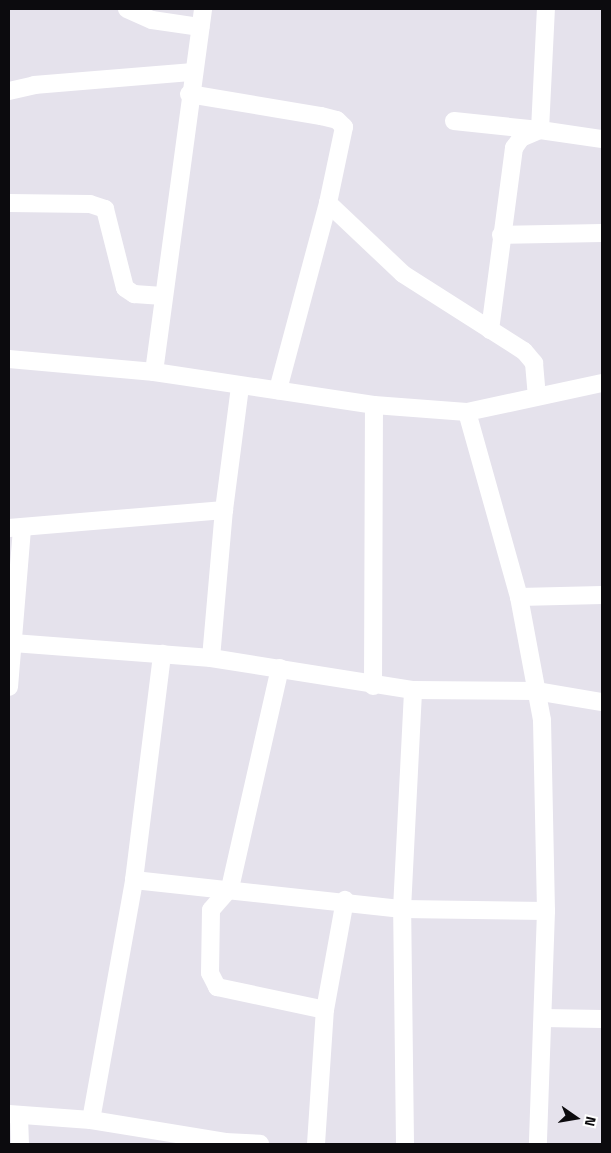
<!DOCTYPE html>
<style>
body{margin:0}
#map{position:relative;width:611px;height:1153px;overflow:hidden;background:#e5e2ec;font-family:"Titillium Web",sans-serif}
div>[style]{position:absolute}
.minor>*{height:18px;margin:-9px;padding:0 9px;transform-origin:9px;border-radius:9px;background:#fff}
span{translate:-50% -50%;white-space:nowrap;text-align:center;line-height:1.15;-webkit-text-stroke:4.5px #fff;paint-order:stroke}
.frame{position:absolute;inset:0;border:10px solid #0c0b0e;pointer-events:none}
.north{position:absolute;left:551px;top:1093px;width:50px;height:50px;-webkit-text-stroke:4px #fff;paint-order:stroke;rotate:103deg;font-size:14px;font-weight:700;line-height:20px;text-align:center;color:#0c0b0e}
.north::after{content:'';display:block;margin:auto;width:18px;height:22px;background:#0c0b0e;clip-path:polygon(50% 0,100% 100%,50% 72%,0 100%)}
</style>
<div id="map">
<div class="minor">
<i style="left:127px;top:9px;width:27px;rotate:24deg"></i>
<i style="left:152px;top:20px;width:49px;rotate:8.3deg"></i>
<i style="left:9px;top:91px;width:26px;rotate:-13deg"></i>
<i style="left:34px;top:85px;width:160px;rotate:-4.7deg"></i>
<i style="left:189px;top:94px;width:134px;rotate:9.5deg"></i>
<i style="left:321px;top:116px;width:16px;rotate:14deg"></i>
<i style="left:337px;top:120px;width:10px;rotate:45deg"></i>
<i style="left:344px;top:127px;width:78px;rotate:101.9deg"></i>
<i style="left:328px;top:203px;width:194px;rotate:105deg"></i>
<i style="left:454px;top:121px;width:86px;rotate:6deg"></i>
<i style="left:540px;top:130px;width:121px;rotate:-87.2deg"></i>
<i style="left:9px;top:203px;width:81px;rotate:0.7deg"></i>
<i style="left:90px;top:204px;width:16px;rotate:18deg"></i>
<i style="left:105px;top:209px;width:81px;rotate:75.8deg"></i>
<i style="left:125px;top:288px;width:11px;rotate:34deg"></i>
<i style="left:134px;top:294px;width:29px;rotate:4deg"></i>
<i style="left:328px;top:203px;width:103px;rotate:43.4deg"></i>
<i style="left:403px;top:274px;width:143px;rotate:32.5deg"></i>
<i style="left:524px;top:351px;width:16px;rotate:50deg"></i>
<i style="left:534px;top:363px;width:32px;rotate:85deg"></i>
<i style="left:501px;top:235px;width:101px;rotate:-1.1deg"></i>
<i style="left:490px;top:330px;width:184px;rotate:-82.5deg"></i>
<i style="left:514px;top:148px;width:12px;rotate:-55deg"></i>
<i style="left:521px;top:138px;width:21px;rotate:-23deg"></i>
<i style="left:540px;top:130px;width:63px;rotate:8.3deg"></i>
<i style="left:9px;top:359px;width:146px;rotate:5.1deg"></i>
<i style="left:154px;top:372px;width:222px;rotate:8.5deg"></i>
<i style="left:374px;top:405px;width:93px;rotate:4.3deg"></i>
<i style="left:467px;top:412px;width:138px;rotate:-12.1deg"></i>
<i style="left:154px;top:372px;width:366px;rotate:-82.3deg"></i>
<i style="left:467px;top:412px;width:192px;rotate:74.3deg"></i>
<i style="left:519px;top:597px;width:125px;rotate:79.4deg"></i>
<i style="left:542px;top:720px;width:191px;rotate:88.8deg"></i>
<i style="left:546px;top:911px;width:233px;rotate:92deg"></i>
<i style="left:9px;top:528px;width:216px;rotate:-4.8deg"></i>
<i style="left:519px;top:597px;width:83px;rotate:-1.4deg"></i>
<i style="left:13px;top:643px;width:199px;rotate:4.3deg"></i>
<i style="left:211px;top:658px;width:205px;rotate:9deg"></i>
<i style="left:413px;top:690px;width:123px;rotate:0.5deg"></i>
<i style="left:536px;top:691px;width:67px;rotate:9.5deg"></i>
<i style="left:211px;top:658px;width:149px;rotate:-85deg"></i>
<i style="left:224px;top:510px;width:124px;rotate:-82.6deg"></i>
<i style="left:280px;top:668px;width:226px;rotate:102.8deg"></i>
<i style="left:230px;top:888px;width:29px;rotate:131deg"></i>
<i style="left:211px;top:910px;width:63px;rotate:90.9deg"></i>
<i style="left:210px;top:973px;width:16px;rotate:63deg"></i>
<i style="left:217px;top:987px;width:110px;rotate:12deg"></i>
<i style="left:373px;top:686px;width:281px;rotate:-89.8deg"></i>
<i style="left:9px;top:687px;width:160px;rotate:-85.3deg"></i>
<i style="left:134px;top:880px;width:270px;rotate:6.2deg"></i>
<i style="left:402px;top:909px;width:144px;rotate:0.8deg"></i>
<i style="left:543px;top:1018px;width:59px;rotate:1deg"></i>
<i style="left:9px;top:1114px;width:82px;rotate:4.2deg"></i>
<i style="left:91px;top:1120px;width:136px;rotate:9.3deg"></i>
<i style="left:225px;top:1142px;width:35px;rotate:3deg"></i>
<i style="left:19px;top:1116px;width:28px;rotate:88deg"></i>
<i style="left:91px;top:1120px;width:244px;rotate:-79.8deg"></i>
<i style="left:134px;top:880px;width:228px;rotate:-82.9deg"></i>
<i style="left:316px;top:1144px;width:134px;rotate:-86.2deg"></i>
<i style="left:325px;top:1010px;width:112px;rotate:-79.7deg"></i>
<i style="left:405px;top:1144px;width:235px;rotate:-90.7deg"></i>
<i style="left:402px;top:909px;width:219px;rotate:-87.1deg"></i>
</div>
<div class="frame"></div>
<div class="north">N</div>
</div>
